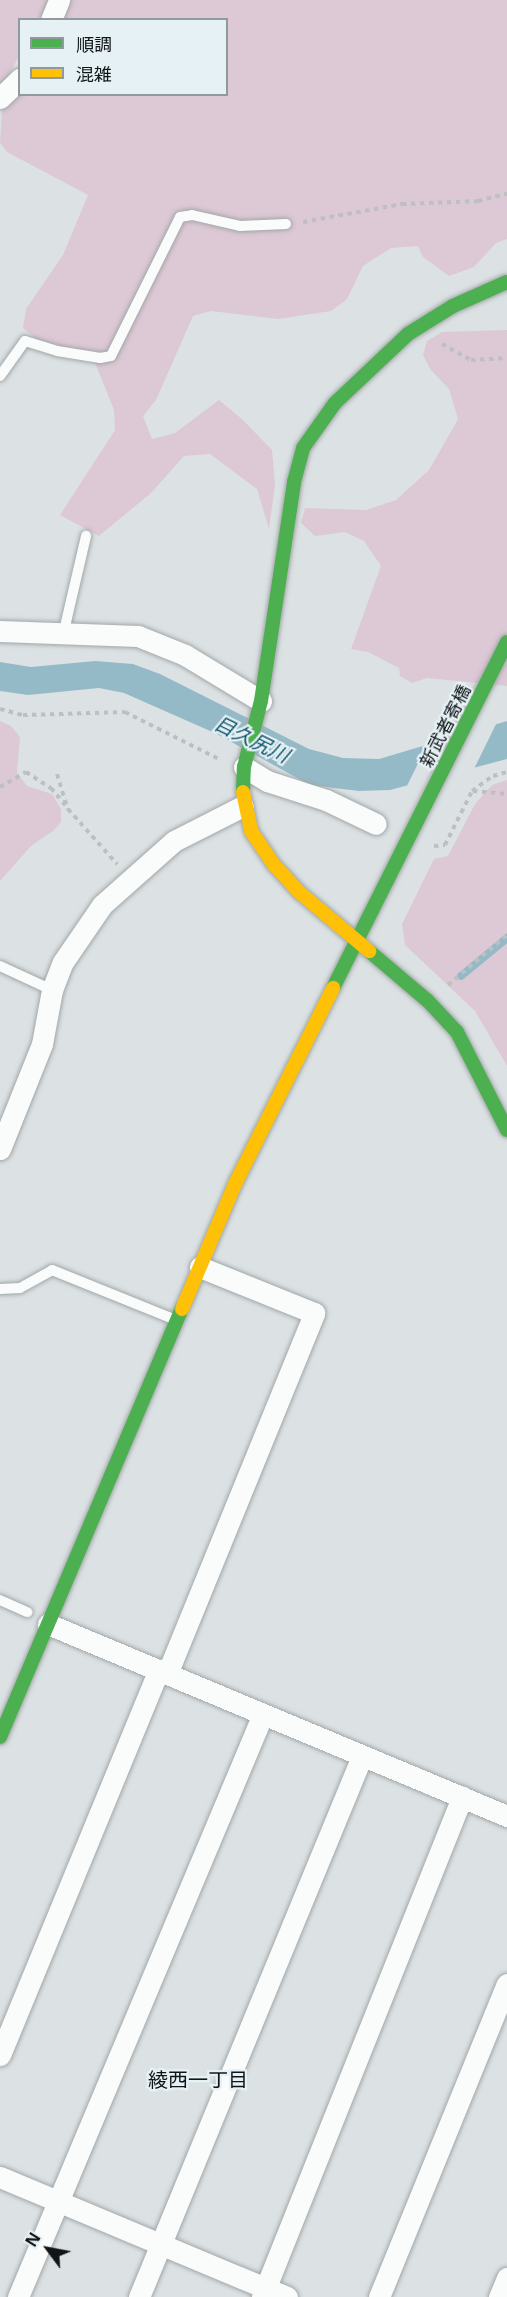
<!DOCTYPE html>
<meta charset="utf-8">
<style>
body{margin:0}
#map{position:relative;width:507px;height:2297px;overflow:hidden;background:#dce2e4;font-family:"Noto Sans","Noto Sans JP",sans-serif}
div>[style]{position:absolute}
.green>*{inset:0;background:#ddc8d5}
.water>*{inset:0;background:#95bac7}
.pier>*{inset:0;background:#dce2e4}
.stream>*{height:8px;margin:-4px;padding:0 4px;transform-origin:4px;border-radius:4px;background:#95bac7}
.path>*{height:4px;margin-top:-2px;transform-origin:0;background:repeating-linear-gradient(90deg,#bec0c0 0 4.5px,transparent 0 9px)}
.roads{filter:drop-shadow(0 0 2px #a2a7a8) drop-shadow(0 0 2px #a2a7a8)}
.lane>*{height:10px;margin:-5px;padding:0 5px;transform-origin:5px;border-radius:5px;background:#fafbfb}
.street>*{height:21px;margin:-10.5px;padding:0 10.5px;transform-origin:10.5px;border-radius:10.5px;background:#fafbfb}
.fast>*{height:14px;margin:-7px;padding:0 7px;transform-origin:7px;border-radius:7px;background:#4caf50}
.slow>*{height:14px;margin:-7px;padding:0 7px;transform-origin:7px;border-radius:7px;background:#ffc107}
span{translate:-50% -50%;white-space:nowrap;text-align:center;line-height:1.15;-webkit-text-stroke:4.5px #e5f1f5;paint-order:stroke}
.street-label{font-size:18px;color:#111517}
.water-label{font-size:20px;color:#0e5367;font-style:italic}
.neighbourhood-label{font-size:20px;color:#111517}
.legend{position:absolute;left:18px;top:18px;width:210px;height:78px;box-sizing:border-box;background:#e5f1f5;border:2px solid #90999c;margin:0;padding:8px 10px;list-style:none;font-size:18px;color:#111517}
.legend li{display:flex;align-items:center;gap:12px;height:30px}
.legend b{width:30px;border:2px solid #90999c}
.north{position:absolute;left:18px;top:2219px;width:60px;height:60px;-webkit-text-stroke:4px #e5f1f5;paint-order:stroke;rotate:302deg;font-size:16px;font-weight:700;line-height:24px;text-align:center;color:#111517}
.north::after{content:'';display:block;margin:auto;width:21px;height:27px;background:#111517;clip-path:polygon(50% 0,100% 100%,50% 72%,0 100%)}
</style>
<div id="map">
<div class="green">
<i style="clip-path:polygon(0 0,507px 0,507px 239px,496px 243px,474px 267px,449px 276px,423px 257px,418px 246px,391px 248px,363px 266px,347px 299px,331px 311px,278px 319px,211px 311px,193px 316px,156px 400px,143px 416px,152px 439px,175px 433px,219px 400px,243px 420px,272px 450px,275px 485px,269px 529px,257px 489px,210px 454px,184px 456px,151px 493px,99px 536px,60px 515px,115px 430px,114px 410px,94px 360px,38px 340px,23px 328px,26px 309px,63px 255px,88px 195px,7px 152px,0 143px,3px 96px,19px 65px,20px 94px,226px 94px,226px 20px,20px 20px,19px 56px,0 91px)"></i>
<i style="clip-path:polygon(507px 330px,507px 686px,427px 678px,412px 683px,400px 676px,399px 668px,368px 652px,351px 649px,381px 566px,364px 541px,345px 532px,315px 536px,301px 523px,305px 508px,366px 510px,396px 500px,429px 470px,458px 419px,449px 389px,430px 369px,423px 355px,427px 341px,442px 332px)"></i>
<i style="clip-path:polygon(0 721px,11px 726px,20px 737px,17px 773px,27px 786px,52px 794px,61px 809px,61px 822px,54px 830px,31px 846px,0 881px)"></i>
<i style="clip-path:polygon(507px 780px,507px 1066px,475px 1011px,405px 945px,402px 924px,434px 859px,448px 856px,475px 804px,492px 785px)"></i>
</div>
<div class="water">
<i style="clip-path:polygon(95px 661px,133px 664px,160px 674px,309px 749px,343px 758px,379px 759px,507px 721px,507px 759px,390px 790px,359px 791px,310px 785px,217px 734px,124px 693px,99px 688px,28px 695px,0 691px,0 662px,31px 667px)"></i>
</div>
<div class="pier">
<i style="clip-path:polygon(498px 720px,473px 771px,405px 790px,429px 741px)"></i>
</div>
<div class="stream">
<i style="left:461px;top:976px;width:60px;rotate:-39.6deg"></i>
</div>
<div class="path">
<i style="left:303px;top:222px;width:101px;rotate:-10.3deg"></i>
<i style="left:402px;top:204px;width:76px;rotate:-2.3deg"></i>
<i style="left:478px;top:201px;width:30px;rotate:-14deg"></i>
<i style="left:442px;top:344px;width:33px;rotate:29deg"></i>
<i style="left:471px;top:360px;width:36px;rotate:-3deg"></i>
<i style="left:0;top:709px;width:24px;rotate:15deg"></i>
<i style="left:23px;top:715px;width:102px;rotate:-1.7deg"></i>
<i style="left:125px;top:712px;width:105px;rotate:26.6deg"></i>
<i style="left:57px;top:774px;width:37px;rotate:73deg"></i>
<i style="left:68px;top:809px;width:74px;rotate:48.3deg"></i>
<i style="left:0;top:787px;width:30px;rotate:-30deg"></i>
<i style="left:26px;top:772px;width:30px;rotate:33deg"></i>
<i style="left:51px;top:788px;width:23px;rotate:50deg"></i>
<i style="left:473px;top:791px;width:34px;rotate:5deg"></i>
<i style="left:434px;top:846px;width:11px;rotate:-5deg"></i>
<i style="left:445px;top:845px;width:60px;rotate:-63.4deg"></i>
<i style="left:472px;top:791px;width:26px;rotate:-36deg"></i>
<i style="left:493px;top:776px;width:15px;rotate:-16deg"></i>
<i style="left:448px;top:985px;width:77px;rotate:-40.3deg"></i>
</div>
<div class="roads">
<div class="lane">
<i style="left:0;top:376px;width:43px;rotate:-54.5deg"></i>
<i style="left:25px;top:341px;width:34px;rotate:17deg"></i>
<i style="left:57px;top:351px;width:44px;rotate:9.2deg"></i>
<i style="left:100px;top:358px;width:11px;rotate:-10deg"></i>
<i style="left:111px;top:356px;width:155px;rotate:-63.6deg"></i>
<i style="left:180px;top:217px;width:12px;rotate:-9deg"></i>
<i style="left:192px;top:215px;width:49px;rotate:12.9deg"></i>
<i style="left:240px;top:226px;width:46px;rotate:-2.5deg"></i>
<i style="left:63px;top:635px;width:102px;rotate:-76.9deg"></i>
<i style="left:0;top:966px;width:57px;rotate:24.8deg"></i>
<i style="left:0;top:1289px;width:20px;rotate:-3deg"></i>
<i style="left:20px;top:1288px;width:37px;rotate:-29deg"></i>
<i style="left:52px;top:1270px;width:134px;rotate:22deg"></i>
<i style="left:0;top:1600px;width:30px;rotate:24deg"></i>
</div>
<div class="street">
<i style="left:51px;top:20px;width:22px;rotate:-68deg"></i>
<i style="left:0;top:98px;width:28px;rotate:-44deg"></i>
<i style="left:0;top:631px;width:138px;rotate:2.1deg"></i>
<i style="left:138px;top:636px;width:51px;rotate:22deg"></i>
<i style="left:185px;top:655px;width:89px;rotate:31.2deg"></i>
<i style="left:244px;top:767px;width:27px;rotate:31deg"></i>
<i style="left:267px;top:781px;width:62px;rotate:17.9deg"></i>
<i style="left:326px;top:800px;width:55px;rotate:25.6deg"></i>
<i style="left:0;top:1149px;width:113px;rotate:-68.2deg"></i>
<i style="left:42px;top:1044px;width:55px;rotate:-79.5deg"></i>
<i style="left:52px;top:990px;width:30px;rotate:-69deg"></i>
<i style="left:63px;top:962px;width:69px;rotate:-55.6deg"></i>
<i style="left:102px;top:905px;width:96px;rotate:-41.6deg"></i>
<i style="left:174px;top:841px;width:77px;rotate:-26.9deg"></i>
<i style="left:48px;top:1624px;width:498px;rotate:22.7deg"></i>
<i style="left:167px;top:1674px;width:390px;rotate:-67.8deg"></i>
<i style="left:314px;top:1313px;width:123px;rotate:-158deg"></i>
<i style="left:0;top:2055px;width:417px;rotate:-67.6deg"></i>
<i style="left:0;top:2177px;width:311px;rotate:22.7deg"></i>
<i style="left:18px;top:2297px;width:632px;rotate:-67.21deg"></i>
<i style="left:139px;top:2297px;width:585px;rotate:-67.6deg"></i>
<i style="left:262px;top:2297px;width:539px;rotate:-68.2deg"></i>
<i style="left:379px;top:2297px;width:338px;rotate:-67.8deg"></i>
<i style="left:499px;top:2297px;width:21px;rotate:-67deg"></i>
</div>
<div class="fast">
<i style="left:243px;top:792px;width:25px;rotate:-88deg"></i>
<i style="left:244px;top:767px;width:68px;rotate:-75.6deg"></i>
<i style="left:261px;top:701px;width:221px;rotate:-81.4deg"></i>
<i style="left:294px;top:482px;width:35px;rotate:-75deg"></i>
<i style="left:303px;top:448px;width:55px;rotate:-54.6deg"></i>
<i style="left:335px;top:403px;width:100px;rotate:-43.4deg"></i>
<i style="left:408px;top:334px;width:53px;rotate:-31.9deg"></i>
<i style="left:453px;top:306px;width:59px;rotate:-24deg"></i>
<i style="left:369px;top:951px;width:77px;rotate:40.3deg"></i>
<i style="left:428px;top:1001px;width:42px;rotate:46.9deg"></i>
<i style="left:457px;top:1032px;width:110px;rotate:63deg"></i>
<i style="left:333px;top:988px;width:387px;rotate:-63.3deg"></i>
<i style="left:0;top:1737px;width:465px;rotate:-67deg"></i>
</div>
<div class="slow">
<i style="left:243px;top:792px;width:40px;rotate:78deg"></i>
<i style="left:251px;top:831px;width:41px;rotate:55.9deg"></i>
<i style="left:274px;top:865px;width:37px;rotate:47deg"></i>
<i style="left:299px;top:892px;width:92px;rotate:40.1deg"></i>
<i style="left:182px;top:1309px;width:138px;rotate:-67deg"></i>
<i style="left:236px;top:1182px;width:217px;rotate:-63.4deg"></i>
</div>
</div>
<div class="street-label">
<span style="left:445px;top:726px;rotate:-63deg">新武者寄橋</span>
</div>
<div class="water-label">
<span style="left:252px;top:739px;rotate:26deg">目久尻川</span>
</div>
<div class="neighbourhood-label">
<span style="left:198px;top:2079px">綾西一丁目</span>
</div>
<ul class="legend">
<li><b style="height:8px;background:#4caf50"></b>順調</li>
<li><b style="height:8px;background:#ffc107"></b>混雑</li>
</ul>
<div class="north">N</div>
</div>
